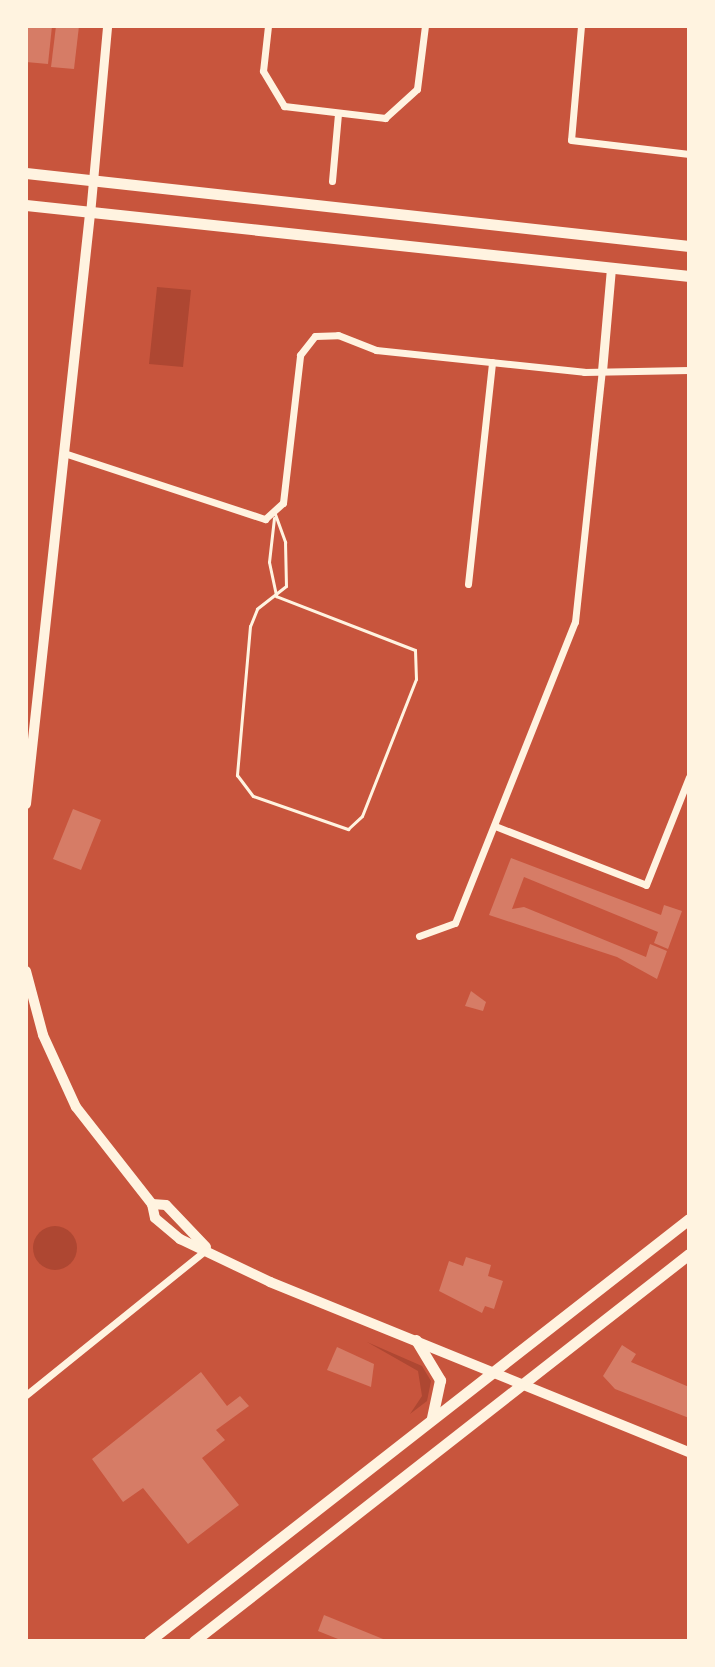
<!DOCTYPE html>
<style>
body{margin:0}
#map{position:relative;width:715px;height:1667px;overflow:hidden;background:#c8553d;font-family:"Noto Serif",serif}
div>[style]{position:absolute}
.green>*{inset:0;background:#ae4732}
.round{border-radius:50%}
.building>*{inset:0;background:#d67c66}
.service>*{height:3px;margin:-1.5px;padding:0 1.5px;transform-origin:1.5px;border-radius:1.5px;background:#fff3e0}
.minor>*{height:7px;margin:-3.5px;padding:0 3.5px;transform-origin:3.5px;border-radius:3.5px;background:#fff3e0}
.tertiary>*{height:9px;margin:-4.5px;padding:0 4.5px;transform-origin:4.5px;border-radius:4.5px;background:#fff3e0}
.secondary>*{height:10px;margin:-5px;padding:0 5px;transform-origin:5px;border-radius:5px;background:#fff3e0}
.primary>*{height:11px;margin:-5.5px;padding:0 5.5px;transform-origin:5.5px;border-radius:5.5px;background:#fff3e0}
span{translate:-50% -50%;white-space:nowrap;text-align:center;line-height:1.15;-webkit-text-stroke:8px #fff3e0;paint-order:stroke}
.frame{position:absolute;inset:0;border:28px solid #fff3e0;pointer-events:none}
</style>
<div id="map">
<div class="green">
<i style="clip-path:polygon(157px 287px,191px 290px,183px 367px,149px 364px)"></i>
<i class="round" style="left:33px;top:1226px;width:44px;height:44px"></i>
<i style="clip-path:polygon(367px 1342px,422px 1366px,431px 1381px,427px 1401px,410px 1414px,422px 1396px,418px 1371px)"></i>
</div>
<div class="building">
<i style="clip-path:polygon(26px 26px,52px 26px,48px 64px,26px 62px)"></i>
<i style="clip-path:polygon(56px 26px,79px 26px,74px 69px,51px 67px)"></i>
<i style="clip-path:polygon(73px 809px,101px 820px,81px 870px,53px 859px)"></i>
<i style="clip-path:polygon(511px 858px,661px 915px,664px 905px,682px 911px,668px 949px,654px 943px,658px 932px,524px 877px,512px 909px,524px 907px,646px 957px,650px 944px,667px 951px,657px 979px,617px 957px,489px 915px)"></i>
<i style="clip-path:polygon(471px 991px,486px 1002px,483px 1011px,465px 1006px)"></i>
<i style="clip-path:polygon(466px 1257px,491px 1265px,488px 1276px,503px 1281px,494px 1309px,485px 1306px,482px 1313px,439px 1291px,449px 1261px,463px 1266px)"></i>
<i style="clip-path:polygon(622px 1345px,636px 1354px,631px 1362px,689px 1387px,689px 1418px,615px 1389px,603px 1376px)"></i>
<i style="clip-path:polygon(337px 1347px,374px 1364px,371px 1387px,327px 1370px)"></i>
<i style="clip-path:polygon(201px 1372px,227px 1406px,240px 1396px,249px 1406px,216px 1430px,225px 1440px,202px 1458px,239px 1505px,188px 1544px,143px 1488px,123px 1502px,92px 1459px)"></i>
<i style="clip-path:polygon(324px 1615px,388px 1641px,343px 1641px,318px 1631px)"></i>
</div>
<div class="service">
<i style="left:275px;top:514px;width:30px;rotate:70deg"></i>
<i style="left:285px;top:542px;width:44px;rotate:88.7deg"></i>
<i style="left:286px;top:586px;width:37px;rotate:142deg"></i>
<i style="left:257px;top:609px;width:18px;rotate:112deg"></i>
<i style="left:250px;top:626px;width:150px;rotate:95deg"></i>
<i style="left:237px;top:775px;width:26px;rotate:53deg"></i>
<i style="left:253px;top:796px;width:101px;rotate:19.2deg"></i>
<i style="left:348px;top:829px;width:19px;rotate:-43deg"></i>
<i style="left:362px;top:816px;width:147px;rotate:-68.5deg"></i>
<i style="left:416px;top:679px;width:29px;rotate:-92deg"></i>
<i style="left:415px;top:650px;width:149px;rotate:-158.8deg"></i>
<i style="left:274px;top:518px;width:44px;rotate:96.5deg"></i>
<i style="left:269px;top:562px;width:35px;rotate:78deg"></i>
</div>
<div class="minor">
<i style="left:268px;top:26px;width:45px;rotate:96.3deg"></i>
<i style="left:263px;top:71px;width:41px;rotate:59deg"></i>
<i style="left:284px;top:106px;width:102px;rotate:6.8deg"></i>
<i style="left:385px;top:118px;width:43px;rotate:-42.2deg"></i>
<i style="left:417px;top:89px;width:64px;rotate:-82.8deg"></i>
<i style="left:581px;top:26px;width:114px;rotate:95deg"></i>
<i style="left:571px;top:140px;width:119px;rotate:6.8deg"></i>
<i style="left:332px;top:181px;width:67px;rotate:-84.9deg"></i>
<i style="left:64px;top:453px;width:212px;rotate:18.2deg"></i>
<i style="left:265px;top:519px;width:24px;rotate:-42deg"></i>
<i style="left:283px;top:503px;width:149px;rotate:-83.4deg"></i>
<i style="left:300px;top:355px;width:24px;rotate:-52deg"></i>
<i style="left:315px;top:336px;width:23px;rotate:-2deg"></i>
<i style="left:338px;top:335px;width:41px;rotate:21.5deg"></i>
<i style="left:376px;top:350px;width:209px;rotate:6deg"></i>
<i style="left:584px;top:372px;width:105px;rotate:-1.1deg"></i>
<i style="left:468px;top:584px;width:223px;rotate:-83.8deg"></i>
<i style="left:495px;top:826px;width:162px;rotate:21.3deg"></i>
<i style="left:646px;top:885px;width:116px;rotate:-68.3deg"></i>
<i style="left:419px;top:936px;width:38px;rotate:-20deg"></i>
<i style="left:455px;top:923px;width:324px;rotate:-68.3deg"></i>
<i style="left:575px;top:622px;width:252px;rotate:-83.9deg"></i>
<i style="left:26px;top:1395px;width:231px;rotate:-38.9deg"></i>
</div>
<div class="tertiary">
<i style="left:90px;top:214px;width:189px;rotate:-84.8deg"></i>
<i style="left:602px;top:371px;width:103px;rotate:-85deg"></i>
</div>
<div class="secondary">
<i style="left:26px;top:804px;width:593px;rotate:-83.81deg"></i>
<i style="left:26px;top:971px;width:66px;rotate:75.1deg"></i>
<i style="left:43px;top:1035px;width:79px;rotate:65.4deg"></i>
<i style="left:76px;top:1107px;width:123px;rotate:51.9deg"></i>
<i style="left:152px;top:1204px;width:14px;rotate:78deg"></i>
<i style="left:155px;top:1218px;width:33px;rotate:40deg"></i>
<i style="left:180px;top:1239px;width:100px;rotate:25.5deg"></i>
<i style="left:270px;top:1282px;width:452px;rotate:22.1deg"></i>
<i style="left:152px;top:1204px;width:14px;rotate:4deg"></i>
<i style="left:166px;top:1205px;width:58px;rotate:46.4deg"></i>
</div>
<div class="primary">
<i style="left:26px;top:173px;width:667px;rotate:6.28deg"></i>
<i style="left:26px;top:205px;width:667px;rotate:6.11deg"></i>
<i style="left:416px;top:1340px;width:47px;rotate:59deg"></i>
<i style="left:440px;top:1380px;width:39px;rotate:102deg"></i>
<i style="left:149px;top:1641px;width:685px;rotate:-38.01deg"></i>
<i style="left:194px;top:1641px;width:628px;rotate:-38.02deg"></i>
</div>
<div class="frame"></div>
</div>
